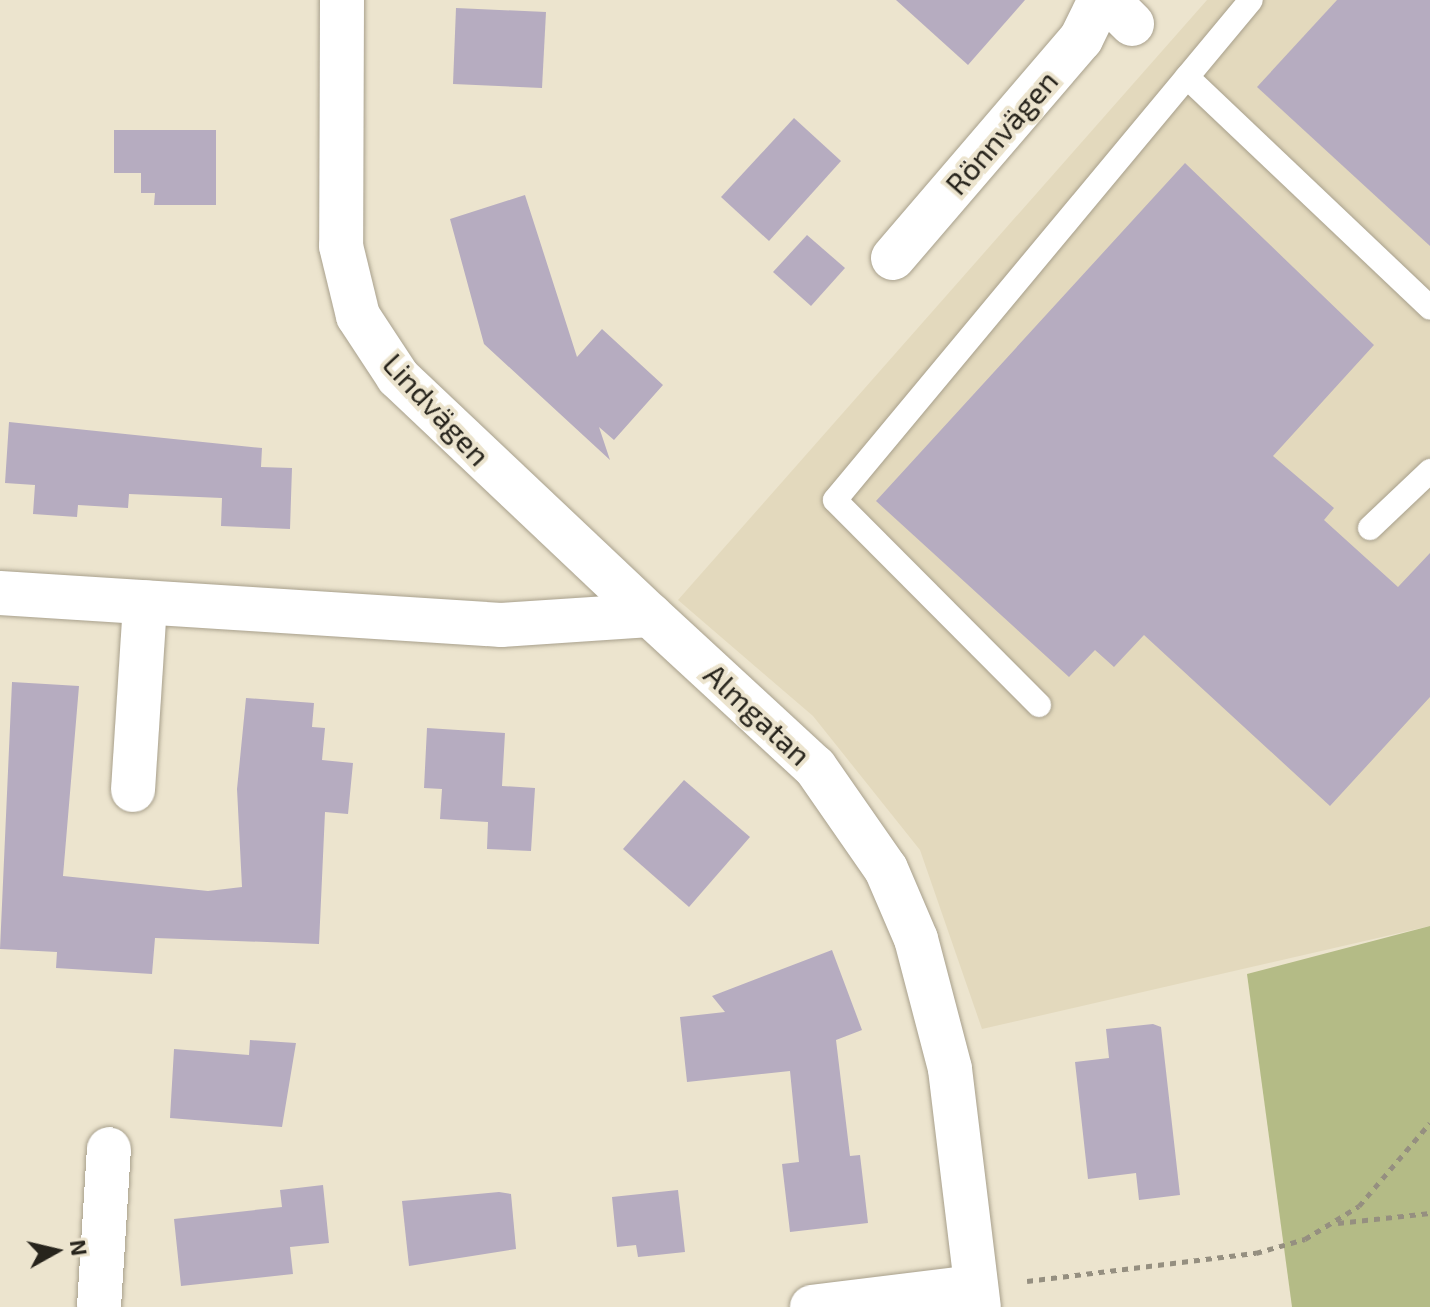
<!DOCTYPE html>
<meta charset="utf-8">
<style>
body{margin:0}
#map{position:relative;width:1430px;height:1307px;overflow:hidden;background:#ece4ce;font-family:"Exo 2",sans-serif}
div>[style]{position:absolute}
.built>*{inset:0;background:#e3d9bd}
.green>*{inset:0;background:#b4bb86}
.building>*{inset:0;background:#b6acc0}
.path>*{height:5px;margin-top:-2.5px;transform-origin:0;background:repeating-linear-gradient(90deg,#958f80 0 6px,transparent 0 12px)}
.roads{filter:drop-shadow(0 0 2px #a8a08c) drop-shadow(0 0 2px #a8a08c)}
.lane>*{height:24px;margin:-12px;padding:0 12px;transform-origin:12px;border-radius:12px;background:#fff}
.street>*{height:44px;margin:-22px;padding:0 22px;transform-origin:22px;border-radius:22px;background:#fff}
span{translate:-50% -50%;white-space:nowrap;text-align:center;line-height:1.15;-webkit-text-stroke:8px #ece4ce;paint-order:stroke}
.street-label{font-size:30px;color:#27241c}
.north{position:absolute;left:16px;top:1211px;width:80px;height:80px;-webkit-text-stroke:6px #ece4ce;paint-order:stroke;rotate:82deg;font-size:22px;font-weight:700;line-height:32px;text-align:center;color:#27241c}
.north::after{content:'';display:block;margin:auto;width:28px;height:36px;background:#27241c;clip-path:polygon(50% 0,100% 100%,50% 72%,0 100%)}
</style>
<div id="map">
<div class="built">
<i style="clip-path:polygon(1207px 0,1430px 0,1430px 926px,982px 1029px,920px 850px,813px 716px,678px 600px)"></i>
</div>
<div class="green">
<i style="clip-path:polygon(1430px 926px,1430px 1307px,1292px 1307px,1247px 974px)"></i>
</div>
<div class="building">
<i style="clip-path:polygon(896px 0,1025px 0,968px 65px)"></i>
<i style="clip-path:polygon(1337px 0,1430px 0,1430px 246px,1257px 87px)"></i>
<i style="clip-path:polygon(456px 8px,546px 12px,542px 88px,453px 84px)"></i>
<i style="clip-path:polygon(794px 118px,841px 161px,769px 241px,721px 197px)"></i>
<i style="clip-path:polygon(114px 130px,216px 130px,216px 205px,154px 205px,155px 193px,141px 193px,141px 173px,114px 173px)"></i>
<i style="clip-path:polygon(1185px 163px,1374px 345px,1273px 456px,1334px 508px,1324px 520px,1398px 587px,1430px 553px,1430px 697px,1330px 806px,1144px 635px,1114px 667px,1095px 650px,1069px 677px,876px 501px)"></i>
<i style="clip-path:polygon(525px 195px,577px 357px,602px 329px,663px 385px,614px 440px,599px 427px,610px 460px,484px 344px,450px 219px)"></i>
<i style="clip-path:polygon(807px 235px,845px 268px,811px 306px,773px 272px)"></i>
<i style="clip-path:polygon(9px 422px,262px 448px,261px 467px,292px 468px,290px 529px,221px 526px,222px 498px,129px 494px,128px 508px,78px 505px,77px 517px,33px 514px,35px 485px,5px 483px)"></i>
<i style="clip-path:polygon(12px 682px,79px 686px,63px 876px,208px 891px,242px 887px,237px 789px,246px 698px,314px 703px,312px 727px,325px 728px,322px 760px,353px 763px,348px 814px,325px 812px,319px 944px,155px 938px,152px 974px,56px 968px,57px 952px,0 949px)"></i>
<i style="clip-path:polygon(427px 728px,505px 733px,502px 786px,535px 788px,531px 851px,487px 849px,488px 822px,440px 819px,442px 789px,424px 788px)"></i>
<i style="clip-path:polygon(684px 780px,750px 837px,689px 907px,623px 849px)"></i>
<i style="clip-path:polygon(832px 950px,862px 1030px,836px 1040px,850px 1156px,860px 1155px,868px 1223px,790px 1232px,782px 1164px,799px 1162px,790px 1071px,687px 1082px,680px 1017px,725px 1012px,712px 996px)"></i>
<i style="clip-path:polygon(1153px 1024px,1161px 1027px,1180px 1195px,1139px 1200px,1136px 1173px,1088px 1179px,1075px 1062px,1109px 1058px,1106px 1029px)"></i>
<i style="clip-path:polygon(250px 1040px,296px 1043px,282px 1127px,170px 1118px,174px 1049px,249px 1055px)"></i>
<i style="clip-path:polygon(323px 1185px,329px 1243px,290px 1247px,293px 1274px,181px 1286px,174px 1219px,282px 1207px,280px 1190px)"></i>
<i style="clip-path:polygon(678px 1190px,685px 1252px,638px 1257px,636px 1245px,617px 1247px,612px 1197px)"></i>
<i style="clip-path:polygon(499px 1192px,511px 1194px,516px 1249px,409px 1266px,402px 1201px)"></i>
</div>
<div class="path">
<i style="left:1338px;top:1223px;width:93px;rotate:-6.2deg"></i>
<i style="left:1027px;top:1281px;width:231px;rotate:-7deg"></i>
<i style="left:1256px;top:1253px;width:51px;rotate:-15.9deg"></i>
<i style="left:1305px;top:1239px;width:63px;rotate:-31.4deg"></i>
<i style="left:1359px;top:1206px;width:109px;rotate:-49.5deg"></i>
</div>
<div class="roads">
<div class="lane">
<i style="left:1187px;top:77px;width:335px;rotate:43.5deg"></i>
<i style="left:1370px;top:528px;width:83px;rotate:-43.5deg"></i>
<i style="left:1039px;top:705px;width:289px;rotate:-134.9deg"></i>
<i style="left:835px;top:500px;width:650px;rotate:-50.24deg"></i>
</div>
<div class="street">
<i style="left:342px;top:0;width:246px;rotate:90.2deg"></i>
<i style="left:341px;top:246px;width:72px;rotate:76.3deg"></i>
<i style="left:358px;top:316px;width:73px;rotate:56.7deg"></i>
<i style="left:398px;top:377px;width:347px;rotate:43.4deg"></i>
<i style="left:1108px;top:0;width:34px;rotate:45deg"></i>
<i style="left:893px;top:258px;width:289px;rotate:-49.4deg"></i>
<i style="left:1081px;top:39px;width:43px;rotate:-64deg"></i>
<i style="left:0;top:593px;width:502px;rotate:3.65deg"></i>
<i style="left:501px;top:625px;width:149px;rotate:-3.8deg"></i>
<i style="left:650px;top:615px;width:224px;rotate:42.7deg"></i>
<i style="left:815px;top:767px;width:124px;rotate:55.2deg"></i>
<i style="left:886px;top:869px;width:76px;rotate:66.8deg"></i>
<i style="left:916px;top:939px;width:134px;rotate:75.3deg"></i>
<i style="left:950px;top:1069px;width:240px;rotate:83.1deg"></i>
<i style="left:133px;top:790px;width:188px;rotate:-86.3deg"></i>
<i style="left:99px;top:1307px;width:158px;rotate:-86.4deg"></i>
<i style="left:812px;top:1307px;width:165px;rotate:-7deg"></i>
</div>
</div>
<div class="street-label">
<span style="left:1001px;top:132px;rotate:-49deg">Rönnvägen</span>
<span style="left:437px;top:409px;rotate:47deg">Lindvägen</span>
<span style="left:758px;top:714px;rotate:43deg">Almgatan</span>
</div>
<div class="north">N</div>
</div>
